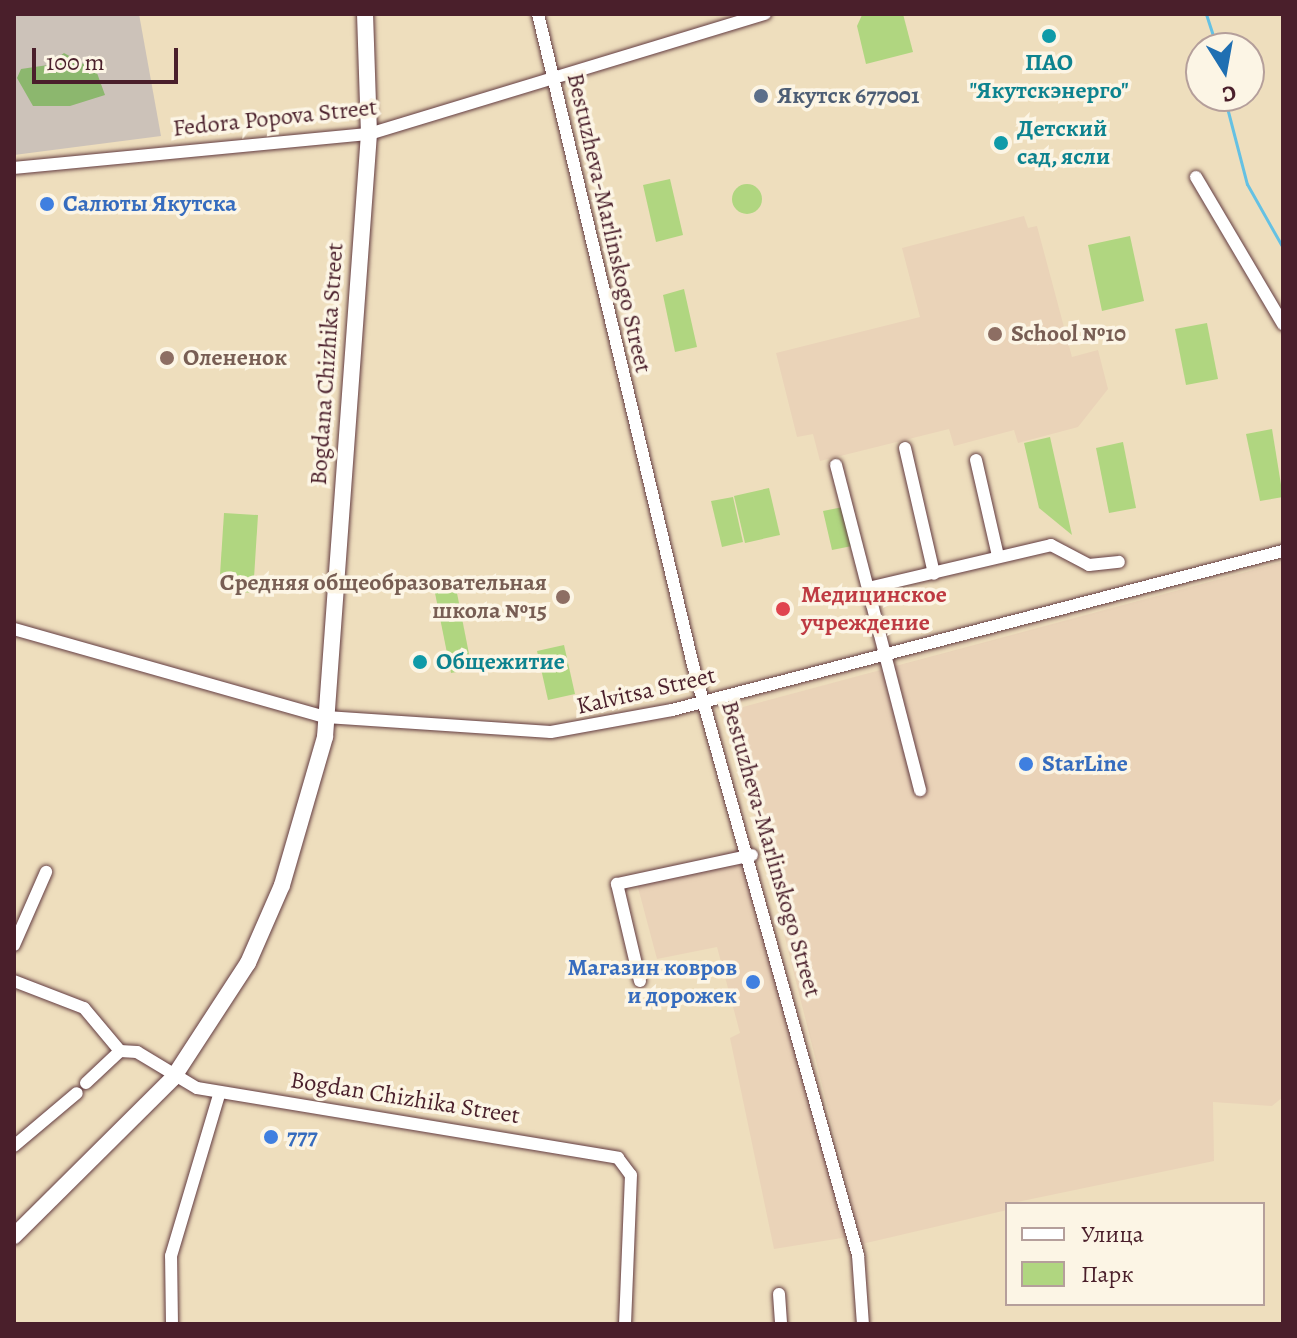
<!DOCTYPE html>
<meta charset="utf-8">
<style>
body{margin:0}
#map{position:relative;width:1297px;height:1338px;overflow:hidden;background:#eedebd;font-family:Alegreya,serif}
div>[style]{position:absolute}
.built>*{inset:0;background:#ead3b8}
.industrial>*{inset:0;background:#ccc2b9}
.green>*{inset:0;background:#b0d680}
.round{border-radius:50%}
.forest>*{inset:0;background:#8cb76e}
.stream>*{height:3px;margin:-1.5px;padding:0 1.5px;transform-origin:1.5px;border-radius:1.5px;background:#65c1e3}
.roads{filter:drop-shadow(0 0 2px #633c41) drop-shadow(0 0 2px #633c41)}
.minor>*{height:12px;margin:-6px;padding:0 6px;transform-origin:6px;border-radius:6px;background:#fff}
.major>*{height:16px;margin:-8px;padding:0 8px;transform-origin:8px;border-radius:8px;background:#fff}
.dots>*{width:22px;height:22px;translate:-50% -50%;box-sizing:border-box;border:4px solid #fcf5e5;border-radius:50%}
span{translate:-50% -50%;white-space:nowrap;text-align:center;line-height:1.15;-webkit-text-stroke:7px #fcf5e5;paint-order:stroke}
.culture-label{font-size:24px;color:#0d838f;font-weight:700}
.left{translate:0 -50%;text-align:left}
.service-label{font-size:24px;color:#4e5e75;font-weight:700}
.street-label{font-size:24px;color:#4a1f2b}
.shop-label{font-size:24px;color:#366cbe;font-weight:700}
.right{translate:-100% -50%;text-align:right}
.education-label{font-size:24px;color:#785e54;font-weight:700}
.health-label{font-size:24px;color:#be3a42;font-weight:700}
.frame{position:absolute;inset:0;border:16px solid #4a1f2b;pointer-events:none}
.legend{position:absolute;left:1005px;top:1202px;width:260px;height:104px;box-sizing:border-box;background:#fcf5e5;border:2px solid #b59f9b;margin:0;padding:10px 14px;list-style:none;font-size:24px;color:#4a1f2b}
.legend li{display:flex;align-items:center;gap:16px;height:40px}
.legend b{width:40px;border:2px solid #b59f9b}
.north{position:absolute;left:1185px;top:32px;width:80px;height:80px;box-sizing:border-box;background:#fcf5e5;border:2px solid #b59f9b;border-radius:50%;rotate:169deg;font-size:22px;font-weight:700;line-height:32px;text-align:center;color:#4a1f2b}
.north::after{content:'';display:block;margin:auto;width:28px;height:36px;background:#1f6fb2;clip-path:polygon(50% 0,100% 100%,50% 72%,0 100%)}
.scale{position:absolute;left:32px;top:48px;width:146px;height:36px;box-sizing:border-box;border:4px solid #4a1f2b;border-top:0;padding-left:10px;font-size:24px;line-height:28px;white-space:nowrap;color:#4a1f2b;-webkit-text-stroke:6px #fcf5e5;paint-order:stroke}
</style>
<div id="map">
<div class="built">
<i style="clip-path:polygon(1024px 216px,1028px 228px,1037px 226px,1072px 357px,1098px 350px,1108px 389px,1078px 427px,1018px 443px,1014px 430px,954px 446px,949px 429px,820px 461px,813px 434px,797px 437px,776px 353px,920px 317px,902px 248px)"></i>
<i style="clip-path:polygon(1283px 562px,1283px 1097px,1272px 1106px,1213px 1102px,1214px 1161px,1007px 1204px,1007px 1210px,862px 1244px,728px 711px)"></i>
<i style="clip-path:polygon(743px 848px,848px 1237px,774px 1249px,730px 1038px,740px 1033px,717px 947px,657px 959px,636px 880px)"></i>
</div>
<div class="industrial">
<i style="clip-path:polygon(14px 14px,139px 14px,161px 136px,14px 155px)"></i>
</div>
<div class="green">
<i style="clip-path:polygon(903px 14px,913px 52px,866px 64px,857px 26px,862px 15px)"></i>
<i style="clip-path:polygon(670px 179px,683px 235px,656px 242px,643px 185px)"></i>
<i class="round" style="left:732px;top:184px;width:30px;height:30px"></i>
<i style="clip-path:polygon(1130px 236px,1144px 301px,1102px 311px,1088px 245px)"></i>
<i style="clip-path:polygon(684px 289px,697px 347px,675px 352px,663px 295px)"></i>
<i style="clip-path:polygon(1207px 323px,1218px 379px,1186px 385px,1175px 329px)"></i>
<i style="clip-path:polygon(1272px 429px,1283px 497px,1260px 501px,1246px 434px)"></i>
<i style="clip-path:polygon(1050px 437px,1072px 535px,1039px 508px,1024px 443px)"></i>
<i style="clip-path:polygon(1123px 442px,1136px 508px,1109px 513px,1096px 448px)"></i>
<i style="clip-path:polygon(769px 488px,780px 535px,745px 543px,734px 496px)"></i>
<i style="clip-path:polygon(733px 497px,743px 542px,722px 547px,711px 501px)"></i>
<i style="clip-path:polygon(843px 507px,852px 546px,832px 550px,823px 511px)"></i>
<i style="clip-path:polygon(224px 513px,258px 515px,253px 593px,219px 590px)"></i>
<i style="clip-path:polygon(434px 588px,456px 588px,472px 669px,451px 673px)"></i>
<i style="clip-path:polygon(564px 645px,575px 694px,548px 700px,537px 651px)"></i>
</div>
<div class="forest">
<i style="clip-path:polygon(64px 53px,94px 70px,89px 73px,97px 73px,105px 95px,70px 106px,33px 106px,17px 78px,21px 69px,48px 65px)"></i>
</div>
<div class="stream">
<i style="left:1206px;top:14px;width:36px;rotate:72deg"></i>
<i style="left:1224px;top:96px;width:91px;rotate:75.4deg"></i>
<i style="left:1247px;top:184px;width:73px;rotate:60.6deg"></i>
</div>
<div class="roads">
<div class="minor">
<i style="left:538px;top:14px;width:669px;rotate:76.61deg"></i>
<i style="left:693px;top:665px;width:613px;rotate:74.38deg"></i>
<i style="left:858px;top:1255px;width:69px;rotate:85.9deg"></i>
<i style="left:14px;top:168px;width:357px;rotate:-5.5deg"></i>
<i style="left:369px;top:134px;width:414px;rotate:-16.9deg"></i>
<i style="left:1196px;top:177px;width:171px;rotate:59.4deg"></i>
<i style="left:905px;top:448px;width:129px;rotate:77deg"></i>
<i style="left:976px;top:460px;width:98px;rotate:77.1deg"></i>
<i style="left:836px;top:465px;width:336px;rotate:75.5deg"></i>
<i style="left:868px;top:588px;width:188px;rotate:-13.2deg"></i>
<i style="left:1051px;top:545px;width:43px;rotate:27.8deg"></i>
<i style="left:1089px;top:565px;width:30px;rotate:-6deg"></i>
<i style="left:14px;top:629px;width:324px;rotate:15.8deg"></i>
<i style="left:326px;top:717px;width:225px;rotate:3.8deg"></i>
<i style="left:551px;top:732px;width:123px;rotate:-10.3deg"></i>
<i style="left:672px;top:710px;width:631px;rotate:-14.59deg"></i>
<i style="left:14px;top:945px;width:80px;rotate:-66.3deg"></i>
<i style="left:14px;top:981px;width:75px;rotate:21.1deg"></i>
<i style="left:84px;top:1008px;width:56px;rotate:50.1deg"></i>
<i style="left:120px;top:1051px;width:17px;rotate:3deg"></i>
<i style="left:137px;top:1052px;width:70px;rotate:31deg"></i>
<i style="left:197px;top:1088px;width:427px;rotate:9.4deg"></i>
<i style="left:618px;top:1158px;width:21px;rotate:53deg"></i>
<i style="left:631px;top:1175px;width:149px;rotate:92.3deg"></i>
<i style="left:640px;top:981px;width:100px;rotate:-103.3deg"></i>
<i style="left:617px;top:884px;width:138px;rotate:-12.1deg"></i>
<i style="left:86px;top:1083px;width:47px;rotate:-43.3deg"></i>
<i style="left:14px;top:1146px;width:82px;rotate:-40.1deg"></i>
<i style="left:779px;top:1294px;width:30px;rotate:86deg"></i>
<i style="left:172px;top:1324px;width:68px;rotate:-90.8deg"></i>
<i style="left:171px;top:1256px;width:171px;rotate:-73.4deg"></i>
</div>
<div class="major">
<i style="left:14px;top:1236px;width:224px;rotate:-44.8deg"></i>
<i style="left:173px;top:1078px;width:137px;rotate:-56.9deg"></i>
<i style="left:248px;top:963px;width:85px;rotate:-66.4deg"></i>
<i style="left:282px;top:885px;width:154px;rotate:-73.8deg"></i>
<i style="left:325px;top:737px;width:605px;rotate:-85.83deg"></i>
<i style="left:369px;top:134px;width:120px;rotate:-91.9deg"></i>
</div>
</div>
<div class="dots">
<i style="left:1049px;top:36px;background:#0f9aa8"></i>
<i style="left:761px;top:96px;background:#5c6f8a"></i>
<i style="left:1001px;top:143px;background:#0f9aa8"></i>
<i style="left:47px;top:204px;background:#3f7fe0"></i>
<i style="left:995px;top:334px;background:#8d6e63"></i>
<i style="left:167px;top:358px;background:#8d6e63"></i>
<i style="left:563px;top:597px;background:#8d6e63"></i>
<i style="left:783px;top:609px;background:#e0444e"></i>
<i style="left:420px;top:662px;background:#0f9aa8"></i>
<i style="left:1026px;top:764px;background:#3f7fe0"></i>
<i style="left:753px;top:982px;background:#3f7fe0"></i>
<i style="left:271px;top:1137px;background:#3f7fe0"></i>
</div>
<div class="culture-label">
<span style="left:1049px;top:77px">ПАО<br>"Якутскэнерго"</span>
<span class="left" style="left:1017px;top:143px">Детский<br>сад, ясли</span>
<span class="left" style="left:436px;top:662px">Общежитие</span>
</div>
<div class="service-label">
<span class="left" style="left:777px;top:96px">Якутск 677001</span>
</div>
<div class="street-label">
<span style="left:275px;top:118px;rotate:-6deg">Fedora Popova Street</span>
<span style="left:609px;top:223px;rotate:77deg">Bestuzheva-Marlinskogo Street</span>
<span style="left:327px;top:364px;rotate:-86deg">Bogdana Chizhika Street</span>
<span style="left:646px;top:691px;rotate:-13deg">Kalvitsa Street</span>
<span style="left:771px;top:849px;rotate:74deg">Bestuzheva-Marlinskogo Street</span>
<span style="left:405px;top:1098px;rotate:9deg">Bogdan Chizhika Street</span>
</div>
<div class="shop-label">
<span class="left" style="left:63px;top:204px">Салюты Якутска</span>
<span class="left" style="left:1042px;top:764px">StarLine</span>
<span class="right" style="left:737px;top:982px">Магазин ковров<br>и дорожек</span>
<span class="left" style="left:287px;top:1137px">777</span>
</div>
<div class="education-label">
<span class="left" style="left:1011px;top:334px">School №10</span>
<span class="left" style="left:183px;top:358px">Олененок</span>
<span class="right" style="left:547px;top:597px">Средняя общеобразовательная<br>школа №15</span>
</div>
<div class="health-label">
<span class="left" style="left:801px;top:609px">Медицинское<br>учреждение</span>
</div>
<div class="frame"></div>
<ul class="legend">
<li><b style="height:10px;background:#fff"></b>Улица</li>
<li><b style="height:22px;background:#b0d680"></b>Парк</li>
</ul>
<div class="north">С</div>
<div class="scale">100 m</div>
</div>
